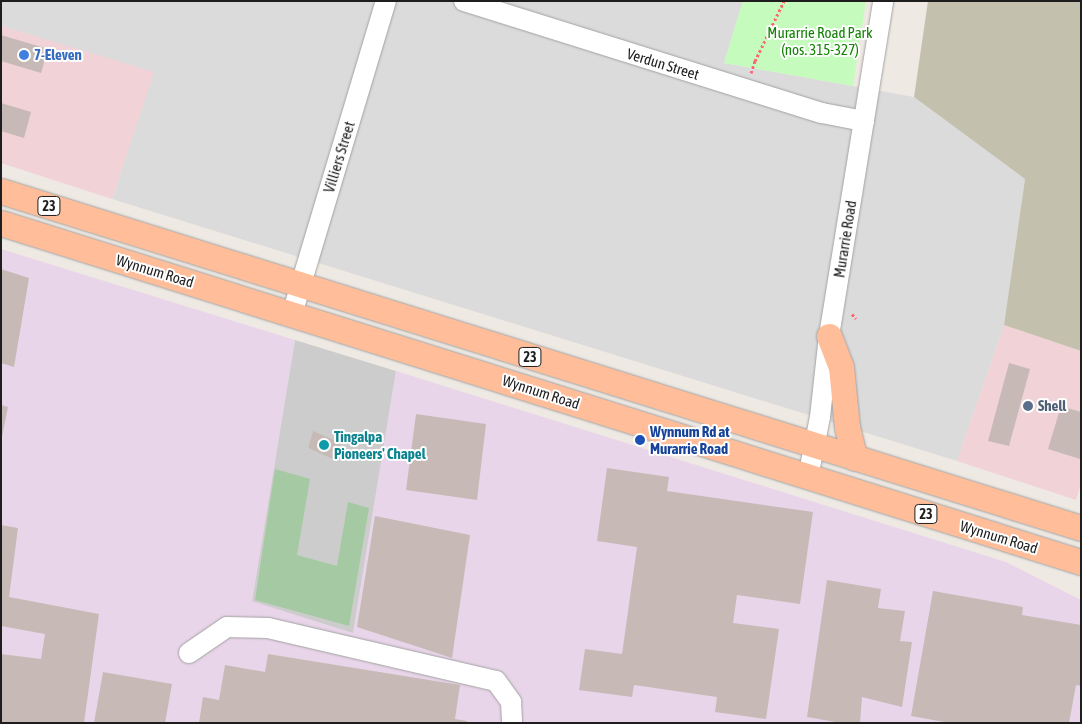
<!DOCTYPE html>
<style>
body{margin:0}
#map{position:relative;width:1082px;height:724px;overflow:hidden;background:#efe9e3;font-family:"Asap Condensed",sans-serif}
div>[style]{position:absolute}
.residential>*{inset:0;background:#dcdbdb}
.commercial>*{inset:0;background:#f1d2d7}
.industrial>*{inset:0;background:#e9d5e9}
.religious>*{inset:0;background:#ccc}
.construction>*{inset:0;background:#c4c0ae}
.cemetery>*{inset:0;background:#a5caa3}
.park>*{inset:0;background:#c5fcbe}
.building>*{inset:0;background:#c7bab6}
.path>*{height:3px;margin-top:-1.5px;transform-origin:0;background:repeating-linear-gradient(90deg,#ff6574 0 2.5px,transparent 0 5px)}
.roads{filter:drop-shadow(0 0 1px #a2a2a2) drop-shadow(0 0 1px #a2a2a2)}
.minor>*{height:20px;margin:-10px;padding:0 10px;transform-origin:10px;border-radius:10px;background:#fff}
.major>*{height:25px;margin:-12.5px;padding:0 12.5px;transform-origin:12.5px;border-radius:12.5px;background:#ffbe99}
.dots>*{width:14px;height:14px;translate:-50% -50%;box-sizing:border-box;border:2px solid #fff;border-radius:50%}
span{translate:-50% -50%;white-space:nowrap;text-align:center;line-height:1.15;-webkit-text-stroke:4px #fff;paint-order:stroke}
.shield-label span{padding:1px 4px;background:#fff;border:1px solid;border-radius:4px;-webkit-text-stroke-width:0}
.shield-label{font-size:14px;color:#1e1e1e;font-weight:700}
.park-label{font-size:15px;color:#158206}
.shop-label{font-size:15px;color:#366cbe;font-weight:700}
.left{translate:0 -50%;text-align:left}
.street-label{font-size:15px;color:#1e1e1e}
.service-label{font-size:15px;color:#4e5e75;font-weight:700}
.transit-label{font-size:15px;color:#164399;font-weight:700}
.culture-label{font-size:15px;color:#0d838f;font-weight:700}
.frame{position:absolute;inset:0;border:2px solid #1e1e1e;pointer-events:none}
</style>
<div id="map">
<div class="residential">
<i style="clip-path:polygon(1px 1px,743px 1px,724px 63px,914px 97px,1025px 179px,1004px 325px,957px 461px,112px 199px,153px 73px,1px 26px)"></i>
</div>
<div class="commercial">
<i style="clip-path:polygon(1px 26px,154px 72px,112px 199px,1px 163px)"></i>
<i style="clip-path:polygon(1004px 325px,1081px 351px,1081px 483px,1076px 500px,957px 461px)"></i>
</div>
<div class="industrial">
<i style="clip-path:polygon(1px 249px,295px 340px,252px 600px,353px 632px,396px 371px,1006px 562px,1081px 600px,1081px 723px,1px 723px)"></i>
</div>
<div class="religious">
<i style="clip-path:polygon(evenodd,295px 340px,396px 371px,353px 633px,252px 601px,295px 340px,313px 432px,341px 443px,335px 459px,308px 448px,313px 432px)"></i>
</div>
<div class="construction">
<i style="clip-path:polygon(928px 1px,1081px 1px,1081px 351px,1004px 325px,1025px 179px,914px 97px)"></i>
</div>
<div class="cemetery">
<i style="clip-path:polygon(275px 469px,310px 479px,297px 555px,337px 566px,348px 502px,369px 508px,349px 626px,255px 600px)"></i>
</div>
<div class="park">
<i style="clip-path:polygon(743px 1px,866px 1px,853px 86px,724px 63px)"></i>
</div>
<div class="building">
<i style="clip-path:polygon(1px 35px,48px 49px,41px 73px,1px 61px)"></i>
<i style="clip-path:polygon(1px 103px,31px 112px,24px 138px,1px 131px)"></i>
<i style="clip-path:polygon(1px 269px,29px 278px,14px 367px,1px 363px)"></i>
<i style="clip-path:polygon(1009px 363px,1030px 369px,1009px 446px,988px 441px)"></i>
<i style="clip-path:polygon(1px 405px,8px 407px,2px 437px,1px 437px)"></i>
<i style="clip-path:polygon(1061px 406px,1081px 412px,1080px 459px,1048px 449px)"></i>
<i style="clip-path:polygon(416px 414px,486px 424px,477px 500px,406px 490px)"></i>
<i style="clip-path:polygon(313px 431px,341px 443px,335px 460px,308px 448px)"></i>
<i style="clip-path:polygon(607px 468px,669px 477px,667px 491px,813px 512px,800px 604px,737px 595px,733px 623px,779px 629px,766px 719px,715px 712px,717px 697px,634px 685px,632px 697px,579px 690px,585px 649px,622px 654px,637px 547px,597px 541px)"></i>
<i style="clip-path:polygon(375px 516px,470px 535px,452px 658px,357px 627px)"></i>
<i style="clip-path:polygon(1px 525px,18px 528px,9px 597px,99px 614px,84px 723px,1px 723px,1px 654px,41px 659px,45px 634px,1px 626px)"></i>
<i style="clip-path:polygon(827px 580px,881px 589px,878px 608px,905px 611px,900px 641px,912px 642px,902px 707px,862px 697px,860px 723px,841px 723px,807px 717px)"></i>
<i style="clip-path:polygon(933px 591px,1023px 607px,1022px 615px,1081px 625px,1081px 686px,1076px 685px,1069px 723px,950px 723px,911px 716px)"></i>
<i style="clip-path:polygon(268px 654px,460px 685px,455px 719px,467px 721px,467px 723px,199px 723px,203px 697px,219px 700px,225px 665px,265px 672px)"></i>
<i style="clip-path:polygon(103px 672px,172px 684px,165px 723px,94px 723px)"></i>
</div>
<div class="path">
<i style="left:751px;top:73px;width:13px;rotate:-72deg"></i>
<i style="left:755px;top:61px;width:67px;rotate:-64.2deg"></i>
<i style="left:852px;top:314px;width:6px;rotate:51deg"></i>
</div>
<div class="roads">
<div class="minor">
<i style="left:464px;top:1px;width:375px;rotate:17.4deg"></i>
<i style="left:822px;top:113px;width:43px;rotate:10.8deg"></i>
<i style="left:292px;top:314px;width:327px;rotate:-73.3deg"></i>
<i style="left:808px;top:477px;width:61px;rotate:-78.7deg"></i>
<i style="left:820px;top:417px;width:81px;rotate:-83.7deg"></i>
<i style="left:829px;top:336px;width:339px;rotate:-80.8deg"></i>
<i style="left:189px;top:653px;width:46px;rotate:-34.4deg"></i>
<i style="left:227px;top:627px;width:41px;rotate:1.4deg"></i>
<i style="left:268px;top:628px;width:234px;rotate:13.1deg"></i>
<i style="left:496px;top:681px;width:26px;rotate:54deg"></i>
<i style="left:511px;top:702px;width:21px;rotate:87deg"></i>
</div>
<div class="major">
<i style="left:1px;top:191px;width:1131px;rotate:17.33deg"></i>
<i style="left:1px;top:223px;width:1132px;rotate:17.43deg"></i>
<i style="left:829px;top:336px;width:33px;rotate:69deg"></i>
<i style="left:841px;top:367px;width:60px;rotate:84.3deg"></i>
<i style="left:847px;top:427px;width:32px;rotate:76deg"></i>
</div>
</div>
<div class="dots">
<i style="left:24px;top:55px;background:#3f7fe0"></i>
<i style="left:1028px;top:406px;background:#5c6f8a"></i>
<i style="left:640px;top:440px;background:#1a4fb4"></i>
<i style="left:324px;top:445px;background:#0f9aa8"></i>
</div>
<div class="shield-label">
<span style="left:49px;top:206px">23</span>
<span style="left:530px;top:357px">23</span>
<span style="left:926px;top:514px">23</span>
</div>
<div class="park-label">
<span style="left:820px;top:41px">Murarrie Road Park<br>(nos. 315-327)</span>
</div>
<div class="shop-label">
<span class="left" style="left:34px;top:55px">7-Eleven</span>
</div>
<div class="street-label">
<span style="left:663px;top:64px;rotate:17deg">Verdun Street</span>
<span style="left:339px;top:157px;rotate:-73deg">Villiers Street</span>
<span style="left:845px;top:239px;rotate:-81deg">Murarrie Road</span>
<span style="left:155px;top:271px;rotate:17deg">Wynnum Road</span>
<span style="left:541px;top:392px;rotate:18deg">Wynnum Road</span>
<span style="left:999px;top:537px;rotate:17deg">Wynnum Road</span>
</div>
<div class="service-label">
<span class="left" style="left:1038px;top:406px">Shell</span>
</div>
<div class="transit-label">
<span class="left" style="left:650px;top:440px">Wynnum Rd at<br>Murarrie Road</span>
</div>
<div class="culture-label">
<span class="left" style="left:334px;top:445px">Tingalpa<br>Pioneers' Chapel</span>
</div>
<div class="frame"></div>
</div>
